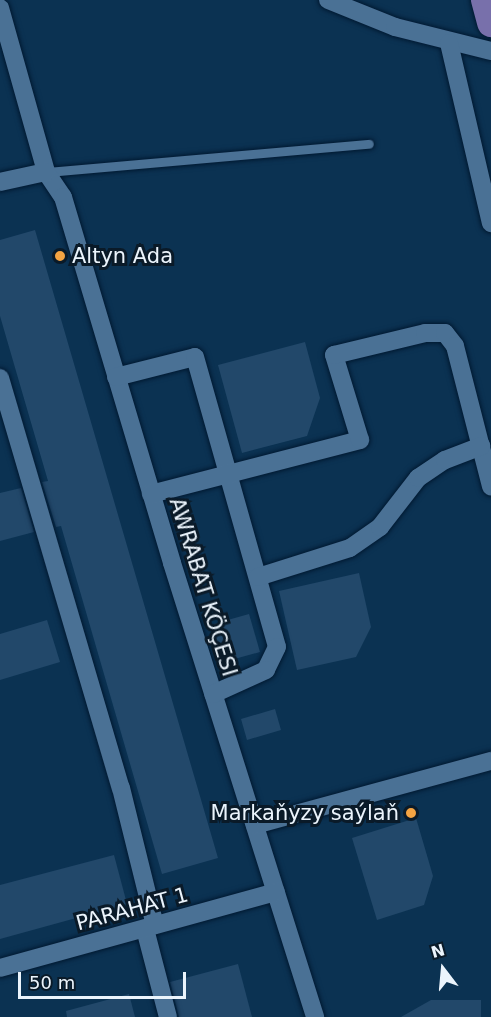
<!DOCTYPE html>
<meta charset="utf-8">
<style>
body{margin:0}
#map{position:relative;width:491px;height:1017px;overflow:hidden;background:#0b3252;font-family:"DejaVu Sans",sans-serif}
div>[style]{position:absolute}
.building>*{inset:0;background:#22486a}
.roads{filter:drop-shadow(0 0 2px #001931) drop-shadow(0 0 2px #001931)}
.lane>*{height:9px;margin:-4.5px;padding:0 4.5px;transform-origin:4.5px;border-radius:4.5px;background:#4a7195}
.street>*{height:18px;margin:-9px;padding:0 9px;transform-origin:9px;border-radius:9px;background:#4a7195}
.primary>*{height:28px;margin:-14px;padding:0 14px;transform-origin:14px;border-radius:14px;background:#7870ab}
.dots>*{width:16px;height:16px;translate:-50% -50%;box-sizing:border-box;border:3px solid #0a1a28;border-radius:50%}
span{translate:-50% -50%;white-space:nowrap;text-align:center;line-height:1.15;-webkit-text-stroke:6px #0a1a28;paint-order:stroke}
.poi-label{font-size:21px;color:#ebf4fc}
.left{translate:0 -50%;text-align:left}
.right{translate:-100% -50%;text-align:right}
.street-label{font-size:21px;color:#ebf4fc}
.north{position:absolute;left:413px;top:939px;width:60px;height:60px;-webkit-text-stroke:4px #0a1a28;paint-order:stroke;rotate:344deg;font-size:16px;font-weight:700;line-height:24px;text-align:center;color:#ebf4fc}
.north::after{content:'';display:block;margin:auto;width:21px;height:27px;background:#ebf4fc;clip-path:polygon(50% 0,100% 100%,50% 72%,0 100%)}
.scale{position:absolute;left:18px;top:972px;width:168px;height:27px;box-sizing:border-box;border:3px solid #ebf4fc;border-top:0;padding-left:8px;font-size:18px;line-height:21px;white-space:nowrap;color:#ebf4fc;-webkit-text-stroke:4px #0a1a28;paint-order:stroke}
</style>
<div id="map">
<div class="building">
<i style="clip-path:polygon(35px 230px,218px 858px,162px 874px,61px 526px,56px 527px,42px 482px,48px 481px,0 316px,0 240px)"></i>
<i style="clip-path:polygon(305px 342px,320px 398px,307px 436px,242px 453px,218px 365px)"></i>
<i style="clip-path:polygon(21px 488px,34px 532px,0 541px,0 493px)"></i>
<i style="clip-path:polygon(359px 573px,371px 627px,356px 657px,297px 670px,279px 591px)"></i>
<i style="clip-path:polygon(249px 614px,260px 652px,220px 663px,210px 625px)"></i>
<i style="clip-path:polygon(47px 620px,60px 662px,0 680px,0 634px)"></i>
<i style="clip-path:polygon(275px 709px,281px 730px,247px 740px,241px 719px)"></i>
<i style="clip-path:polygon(416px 818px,433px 876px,424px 905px,377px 920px,352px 838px)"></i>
<i style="clip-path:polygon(114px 855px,127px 904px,0 939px,0 885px)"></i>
<i style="clip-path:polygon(238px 964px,252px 1017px,179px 1017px,170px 982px)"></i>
<i style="clip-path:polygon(129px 994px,135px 1017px,67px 1017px,66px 1011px)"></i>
<i style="clip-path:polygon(431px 1000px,481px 1000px,481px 1017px,401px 1017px)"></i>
</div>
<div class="roads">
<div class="lane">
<i style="left:46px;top:172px;width:324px;rotate:-5deg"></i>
</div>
<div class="street">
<i style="left:328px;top:0;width:72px;rotate:21.9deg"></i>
<i style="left:395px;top:27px;width:99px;rotate:14deg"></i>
<i style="left:0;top:8px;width:170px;rotate:74.3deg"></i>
<i style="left:46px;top:172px;width:30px;rotate:56deg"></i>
<i style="left:63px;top:197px;width:382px;rotate:73.4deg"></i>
<i style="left:172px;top:563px;width:476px;rotate:72.5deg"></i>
<i style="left:449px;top:43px;width:185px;rotate:76.9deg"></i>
<i style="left:0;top:182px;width:47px;rotate:-12.3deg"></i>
<i style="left:116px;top:377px;width:81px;rotate:-14.2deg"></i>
<i style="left:195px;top:357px;width:301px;rotate:74.2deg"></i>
<i style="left:277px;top:647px;width:25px;rotate:116deg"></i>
<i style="left:266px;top:670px;width:58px;rotate:155.6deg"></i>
<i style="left:0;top:378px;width:427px;rotate:73.6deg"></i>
<i style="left:121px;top:788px;width:141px;rotate:76.1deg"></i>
<i style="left:151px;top:494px;width:216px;rotate:-14.5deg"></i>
<i style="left:360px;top:440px;width:89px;rotate:-107deg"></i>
<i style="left:334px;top:355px;width:94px;rotate:-13.6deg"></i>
<i style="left:425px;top:333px;width:20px"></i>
<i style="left:445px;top:333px;width:16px;rotate:52deg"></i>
<i style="left:455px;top:346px;width:145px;rotate:75.6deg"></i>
<i style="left:258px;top:577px;width:96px;rotate:-17.5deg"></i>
<i style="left:350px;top:548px;width:37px;rotate:-35deg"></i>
<i style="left:380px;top:527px;width:62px;rotate:-52.2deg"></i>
<i style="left:418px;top:478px;width:32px;rotate:-34deg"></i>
<i style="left:445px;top:460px;width:39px;rotate:-21deg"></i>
<i style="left:255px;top:825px;width:245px;rotate:-15.2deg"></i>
<i style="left:145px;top:929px;width:91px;rotate:75.4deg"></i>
<i style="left:0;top:968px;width:286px;rotate:-15.4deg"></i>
</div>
<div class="primary">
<i style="left:485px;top:0;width:24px;rotate:75deg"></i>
</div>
</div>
<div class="dots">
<i style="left:60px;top:256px;background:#f4a443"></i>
<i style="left:411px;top:813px;background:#f4a443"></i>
</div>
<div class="poi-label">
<span class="left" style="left:72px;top:256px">Altyn Ada</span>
<span class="right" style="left:399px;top:813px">Markaňyzy saýlaň</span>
</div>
<div class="street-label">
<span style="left:203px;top:587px;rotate:73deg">AWRABAT KÖÇESI</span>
<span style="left:132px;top:909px;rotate:-15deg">PARAHAT 1</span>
</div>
<div class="north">N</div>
<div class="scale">50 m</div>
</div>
